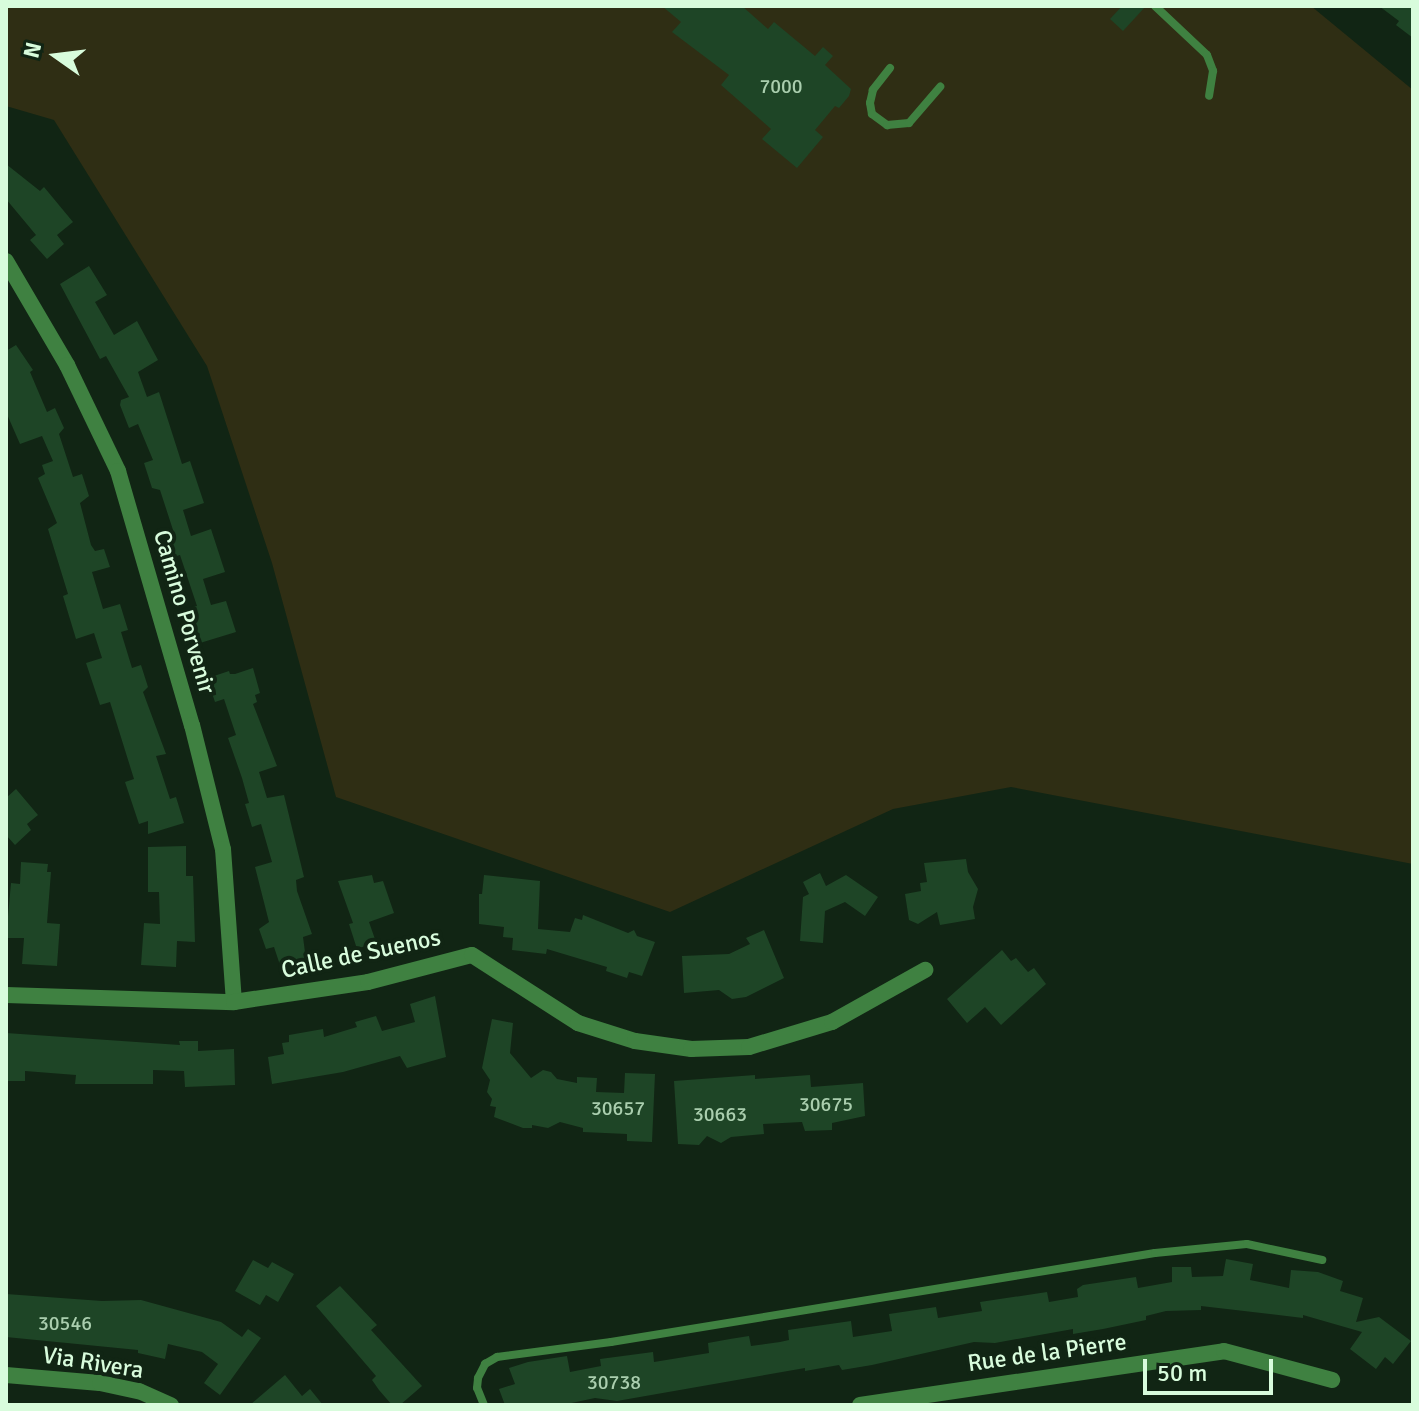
<!DOCTYPE html>
<style>
body{margin:0}
#map{position:relative;width:1419px;height:1411px;overflow:hidden;background:#112514;font-family:Signika,sans-serif}
div>[style]{position:absolute}
.green>*{inset:0;background:#2f2e14}
.building>*{inset:0;background:#1e4526}
.service>*{height:8px;margin:-4px;padding:0 4px;transform-origin:4px;border-radius:4px;background:#3f8141}
.minor>*{height:16px;margin:-8px;padding:0 8px;transform-origin:8px;border-radius:8px;background:#3f8141}
.tertiary>*{height:16px;margin:-8px;padding:0 8px;transform-origin:8px;border-radius:8px;background:#3f8141}
span{translate:-50% -50%;white-space:nowrap;text-align:center;line-height:1.15;-webkit-text-stroke:8px #112514;paint-order:stroke}
.number-label{font-size:20px;color:#aaceae}
.number-label span{-webkit-text-stroke-width:0}
.street-label{font-size:24px;color:#d8fcdc}
.frame{position:absolute;inset:0;border:8px solid #d8fcdc;pointer-events:none}
.north{position:absolute;left:16px;top:16px;width:80px;height:80px;-webkit-text-stroke:6px #112514;paint-order:stroke;rotate:284deg;font-size:22px;font-weight:700;line-height:32px;text-align:center;color:#d8fcdc}
.north::after{content:'';display:block;margin:auto;width:28px;height:36px;background:#d8fcdc;clip-path:polygon(50% 0,100% 100%,50% 72%,0 100%)}
.scale{position:absolute;left:1143px;top:1359px;width:130px;height:36px;box-sizing:border-box;border:4px solid #d8fcdc;border-top:0;padding-left:10px;font-size:24px;line-height:28px;white-space:nowrap;color:#d8fcdc;-webkit-text-stroke:6px #112514;paint-order:stroke}
</style>
<div id="map">
<div class="green">
<i style="clip-path:polygon(6px 6px,1311px 6px,1413px 90px,1413px 864px,1011px 787px,893px 809px,670px 912px,336px 797px,272px 563px,207px 366px,54px 120px,6px 106px)"></i>
</div>
<div class="building">
<i style="clip-path:polygon(662px 6px,742px 6px,768px 29px,774px 22px,815px 56px,823px 47px,833px 56px,825px 65px,851px 89px,849px 96px,839px 108px,835px 106px,815px 130px,823px 137px,797px 168px,762px 139px,771px 129px,721px 85px,729px 75px,672px 32px,681px 22px)"></i>
<i style="clip-path:polygon(1122px 6px,1146px 6px,1123px 31px,1110px 19px)"></i>
<i style="clip-path:polygon(1379px 6px,1413px 6px,1413px 38px,1396px 25px,1399px 21px)"></i>
<i style="clip-path:polygon(6px 164px,40px 191px,44px 187px,73px 222px,57px 235px,64px 244px,47px 259px,30px 240px,36px 235px,6px 199px)"></i>
<i style="clip-path:polygon(89px 266px,107px 295px,95px 302px,114px 335px,137px 321px,158px 360px,138px 372px,147px 397px,159px 392px,182px 464px,190px 461px,204px 503px,183px 510px,191px 536px,211px 529px,225px 572px,203px 579px,211px 605px,226px 601px,236px 632px,200px 643px,189px 608px,197px 606px,180px 555px,173px 557px,166px 533px,173px 530px,160px 490px,152px 488px,144px 463px,153px 460px,138px 424px,129px 428px,120px 405px,121px 400px,129px 397px,106px 356px,100px 359px,60px 284px)"></i>
<i style="clip-path:polygon(16px 345px,33px 370px,30px 372px,47px 412px,55px 408px,64px 428px,59px 434px,73px 477px,82px 474px,89px 496px,80px 503px,91px 545px,95px 551px,104px 549px,110px 567px,92px 572px,103px 609px,120px 604px,128px 630px,121px 632px,132px 668px,141px 665px,148px 687px,143px 692px,166px 754px,156px 756px,170px 799px,176px 797px,184px 823px,148px 834px,148px 821px,139px 824px,125px 782px,134px 779px,110px 702px,100px 705px,86px 663px,102px 658px,94px 633px,76px 639px,63px 596px,68px 594px,48px 529px,57px 523px,38px 478px,45px 474px,42px 465px,53px 461px,42px 436px,20px 444px,6px 412px,6px 351px)"></i>
<i style="clip-path:polygon(253px 668px,260px 693px,255px 695px,257px 702px,253px 704px,277px 766px,259px 772px,267px 798px,284px 795px,304px 877px,296px 880px,297px 891px,312px 934px,303px 937px,306px 960px,281px 968px,274px 947px,266px 949px,259px 929px,269px 922px,255px 867px,272px 862px,261px 824px,252px 827px,245px 804px,249px 803px,242px 778px,228px 738px,236px 735px,224px 699px,215px 702px,208px 681px,211px 677px,229px 671px,230px 674px,235px 674px)"></i>
<i style="clip-path:polygon(16px 789px,38px 815px,27px 824px,31px 830px,15px 845px,6px 835px,6px 798px)"></i>
<i style="clip-path:polygon(186px 846px,186px 876px,193px 876px,195px 942px,177px 941px,176px 967px,141px 965px,144px 923px,160px 924px,159px 892px,148px 892px,148px 847px)"></i>
<i style="clip-path:polygon(966px 859px,968px 872px,978px 889px,973px 907px,975px 919px,940px 925px,937px 912px,918px 924px,909px 920px,905px 894px,921px 891px,920px 883px,927px 882px,924px 863px)"></i>
<i style="clip-path:polygon(21px 862px,48px 864px,47px 872px,51px 872px,47px 923px,60px 924px,57px 966px,22px 964px,24px 938px,6px 938px,11px 883px,20px 884px)"></i>
<i style="clip-path:polygon(820px 873px,826px 886px,846px 875px,878px 897px,865px 916px,845px 902px,825px 911px,823px 943px,800px 941px,803px 897px,809px 894px,803px 882px)"></i>
<i style="clip-path:polygon(372px 875px,374px 883px,383px 881px,394px 913px,369px 922px,376px 942px,357px 949px,349px 924px,353px 923px,338px 881px)"></i>
<i style="clip-path:polygon(484px 875px,540px 881px,538px 929px,570px 932px,575px 918px,582px 920px,583px 915px,628px 933px,634px 930px,637px 936px,655px 942px,642px 976px,629px 972px,627px 978px,606px 971px,607px 967px,547px 949px,546px 954px,512px 950px,513px 938px,503px 937px,504px 927px,479px 924px,479px 894px,482px 894px)"></i>
<i style="clip-path:polygon(764px 930px,784px 978px,746px 997px,732px 999px,719px 990px,684px 993px,682px 956px,729px 954px,750px 944px,746px 938px)"></i>
<i style="clip-path:polygon(1002px 950px,1011px 961px,1016px 958px,1028px 972px,1034px 968px,1046px 984px,1001px 1025px,985px 1007px,967px 1023px,947px 999px)"></i>
<i style="clip-path:polygon(435px 996px,446px 1057px,407px 1068px,400px 1056px,343px 1072px,272px 1084px,268px 1057px,284px 1054px,282px 1043px,289px 1042px,289px 1035px,323px 1029px,324px 1037px,357px 1027px,355px 1022px,376px 1016px,382px 1031px,415px 1022px,410px 1004px)"></i>
<i style="clip-path:polygon(492px 1019px,513px 1023px,510px 1053px,531px 1078px,543px 1070px,551px 1072px,557px 1079px,577px 1083px,577px 1077px,597px 1078px,596px 1092px,624px 1093px,625px 1073px,655px 1074px,652px 1142px,627px 1141px,627px 1134px,583px 1132px,583px 1128px,560px 1122px,548px 1128px,532px 1125px,532px 1128px,523px 1128px,494px 1117px,496px 1107px,490px 1106px,492px 1099px,487px 1092px,490px 1080px,482px 1068px)"></i>
<i style="clip-path:polygon(6px 1033px,180px 1045px,179px 1041px,198px 1041px,198px 1051px,234px 1049px,235px 1085px,185px 1087px,184px 1071px,153px 1070px,153px 1084px,75px 1084px,76px 1075px,25px 1071px,25px 1081px,7px 1081px)"></i>
<i style="clip-path:polygon(755px 1075px,755px 1079px,810px 1075px,811px 1087px,863px 1083px,865px 1116px,832px 1123px,832px 1130px,805px 1131px,802px 1122px,763px 1124px,764px 1134px,731px 1137px,721px 1143px,707px 1136px,699px 1145px,678px 1144px,674px 1081px)"></i>
<i style="clip-path:polygon(1226px 1259px,1253px 1264px,1250px 1280px,1289px 1288px,1291px 1270px,1318px 1272px,1343px 1281px,1340px 1291px,1363px 1298px,1356px 1322px,1379px 1317px,1411px 1341px,1393px 1364px,1385px 1357px,1376px 1369px,1350px 1349px,1362px 1332px,1303px 1315px,1303px 1318px,1201px 1306px,1201px 1310px,1166px 1311px,1146px 1316px,1146px 1320px,1103px 1329px,1073px 1334px,1073px 1329px,995px 1343px,974px 1342px,872px 1365px,842px 1370px,839px 1365px,805px 1371px,805px 1368px,617px 1401px,595px 1398px,562px 1405px,505px 1405px,499px 1389px,515px 1384px,509px 1368px,528px 1362px,567px 1356px,570px 1372px,601px 1366px,600px 1359px,653px 1352px,654px 1362px,709px 1353px,708px 1343px,730px 1339px,749px 1336px,751px 1346px,780px 1342px,789px 1340px,788px 1330px,851px 1321px,853px 1337px,892px 1331px,889px 1314px,936px 1307px,938px 1318px,982px 1311px,980px 1302px,1047px 1292px,1049px 1302px,1078px 1297px,1077px 1289px,1083px 1285px,1136px 1277px,1138px 1288px,1172px 1282px,1172px 1267px,1191px 1267px,1192px 1277px,1223px 1276px)"></i>
<i style="clip-path:polygon(253px 1260px,268px 1268px,272px 1262px,294px 1274px,278px 1302px,266px 1295px,260px 1305px,235px 1291px)"></i>
<i style="clip-path:polygon(340px 1286px,377px 1325px,371px 1330px,422px 1386px,400px 1405px,392px 1405px,379px 1390px,372px 1380px,376px 1376px,316px 1306px)"></i>
<i style="clip-path:polygon(6px 1294px,102px 1301px,141px 1300px,221px 1322px,242px 1337px,248px 1329px,261px 1338px,220px 1395px,204px 1383px,218px 1364px,202px 1352px,168px 1344px,165px 1359px,138px 1353px,138px 1350px,6px 1337px)"></i>
<i style="clip-path:polygon(285px 1375px,302px 1396px,310px 1389px,323px 1405px,250px 1405px)"></i>
</div>
<div class="service">
<i style="left:1155px;top:6px;width:71px;rotate:43.3deg"></i>
<i style="left:1207px;top:55px;width:17px;rotate:69deg"></i>
<i style="left:1213px;top:71px;width:25px;rotate:99deg"></i>
<i style="left:890px;top:68px;width:28px;rotate:128deg"></i>
<i style="left:873px;top:90px;width:13px;rotate:103deg"></i>
<i style="left:870px;top:103px;width:11px;rotate:80deg"></i>
<i style="left:872px;top:114px;width:19px;rotate:36deg"></i>
<i style="left:887px;top:125px;width:22px;rotate:-5deg"></i>
<i style="left:909px;top:123px;width:48px;rotate:-49.3deg"></i>
<i style="left:484px;top:1405px;width:18px;rotate:-112deg"></i>
<i style="left:477px;top:1388px;width:10px;rotate:-84deg"></i>
<i style="left:478px;top:1378px;width:16px;rotate:-63deg"></i>
<i style="left:485px;top:1364px;width:14px;rotate:-30deg"></i>
<i style="left:497px;top:1357px;width:115px;rotate:-7.5deg"></i>
<i style="left:611px;top:1342px;width:551px;rotate:-9.29deg"></i>
<i style="left:1155px;top:1253px;width:92px;rotate:-5.6deg"></i>
<i style="left:1247px;top:1244px;width:77px;rotate:12deg"></i>
</div>
<div class="minor">
<i style="left:6px;top:261px;width:121px;rotate:59.6deg"></i>
<i style="left:67px;top:365px;width:118px;rotate:64.3deg"></i>
<i style="left:118px;top:471px;width:265px;rotate:73.8deg"></i>
<i style="left:192px;top:725px;width:128px;rotate:76deg"></i>
<i style="left:223px;top:849px;width:153px;rotate:85.9deg"></i>
<i style="left:6px;top:995px;width:228px;rotate:1.8deg"></i>
<i style="left:234px;top:1002px;width:135px;rotate:-8.5deg"></i>
<i style="left:368px;top:982px;width:107px;rotate:-14.6deg"></i>
<i style="left:472px;top:955px;width:126px;rotate:32.7deg"></i>
<i style="left:578px;top:1023px;width:60px;rotate:17.5deg"></i>
<i style="left:635px;top:1041px;width:57px;rotate:8.1deg"></i>
<i style="left:691px;top:1049px;width:58px;rotate:-2deg"></i>
<i style="left:749px;top:1047px;width:87px;rotate:-16.8deg"></i>
<i style="left:832px;top:1022px;width:107px;rotate:-29.2deg"></i>
<i style="left:860px;top:1405px;width:368px;rotate:-8.4deg"></i>
<i style="left:1224px;top:1351px;width:112px;rotate:15deg"></i>
</div>
<div class="tertiary">
<i style="left:6px;top:1375px;width:94px;rotate:4.9deg"></i>
<i style="left:100px;top:1383px;width:40px;rotate:12deg"></i>
<i style="left:139px;top:1391px;width:35px;rotate:24deg"></i>
</div>
<div class="number-label">
<span style="left:781px;top:86px">7000</span>
<span style="left:826px;top:1104px">30675</span>
<span style="left:618px;top:1108px">30657</span>
<span style="left:720px;top:1114px">30663</span>
<span style="left:65px;top:1323px">30546</span>
<span style="left:614px;top:1382px">30738</span>
</div>
<div class="street-label">
<span style="left:184px;top:612px;rotate:74deg">Camino Porvenir</span>
<span style="left:361px;top:954px;rotate:-12deg">Calle de Suenos</span>
<span style="left:1047px;top:1353px;rotate:-8deg">Rue de la Pierre</span>
<span style="left:93px;top:1363px;rotate:9deg">Via Rivera</span>
</div>
<div class="frame"></div>
<div class="north">N</div>
<div class="scale">50 m</div>
</div>
